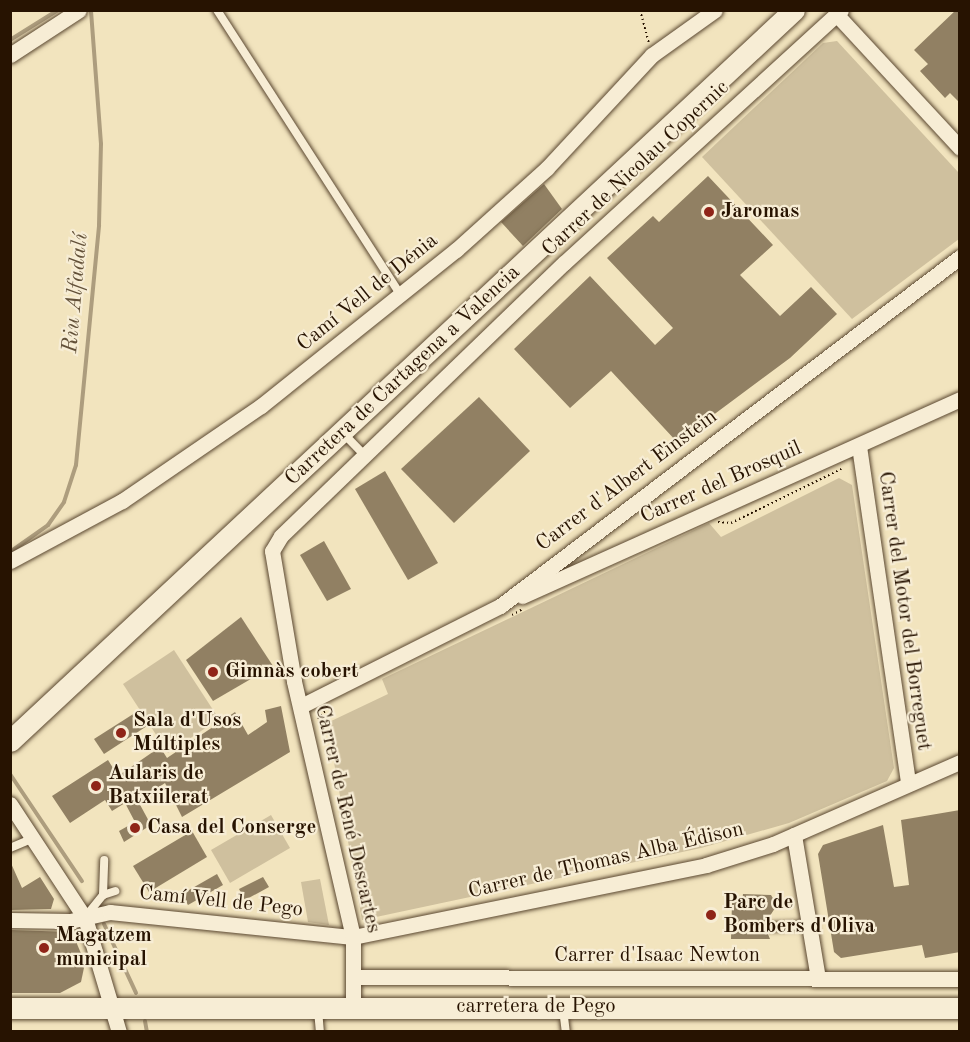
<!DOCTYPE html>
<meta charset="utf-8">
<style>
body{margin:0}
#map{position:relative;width:970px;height:1042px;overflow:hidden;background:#f2e4be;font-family:"Old Standard TT",serif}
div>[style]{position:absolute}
.green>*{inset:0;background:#cfc09e}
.stream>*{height:4px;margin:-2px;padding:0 2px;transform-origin:2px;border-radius:2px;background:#ad9d7e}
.building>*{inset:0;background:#918063}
.path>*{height:2px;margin-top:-1px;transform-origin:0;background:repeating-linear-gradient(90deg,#271301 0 1.5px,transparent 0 4.5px)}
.roads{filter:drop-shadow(0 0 2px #5a4730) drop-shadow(0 0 2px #5a4730)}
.service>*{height:8px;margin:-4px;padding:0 4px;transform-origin:4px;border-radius:4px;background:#f7edd5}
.minor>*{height:15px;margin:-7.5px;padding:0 7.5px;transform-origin:7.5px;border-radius:7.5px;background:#f7edd5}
.secondary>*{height:21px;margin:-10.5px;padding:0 10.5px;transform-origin:10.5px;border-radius:10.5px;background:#f7edd5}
.dots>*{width:16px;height:16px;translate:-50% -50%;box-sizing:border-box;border:3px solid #f7edd5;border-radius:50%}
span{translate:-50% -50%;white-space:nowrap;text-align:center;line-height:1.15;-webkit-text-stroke:4.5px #f7edd5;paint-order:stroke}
.street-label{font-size:21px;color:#271301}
.poi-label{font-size:21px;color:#271301;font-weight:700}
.left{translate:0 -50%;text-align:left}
.water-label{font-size:22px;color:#635139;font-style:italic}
.frame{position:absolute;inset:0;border:12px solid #271301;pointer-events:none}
</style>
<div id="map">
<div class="green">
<i style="clip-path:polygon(837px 41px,959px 173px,959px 239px,852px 319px,702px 157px,823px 43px)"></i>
<i style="clip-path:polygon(839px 478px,852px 485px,894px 768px,887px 781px,789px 823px,701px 848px,362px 920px,327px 723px,388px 694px,382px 679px,709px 523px,721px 537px)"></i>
<i style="clip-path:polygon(174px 650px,219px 719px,168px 753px,123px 684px)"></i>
<i style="clip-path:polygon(271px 815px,290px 848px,230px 883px,211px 850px)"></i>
<i style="clip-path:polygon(320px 879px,329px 925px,308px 922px,301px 882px)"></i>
</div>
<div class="stream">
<i style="left:10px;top:40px;width:57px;rotate:-32deg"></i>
<i style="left:10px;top:552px;width:47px;rotate:-35.4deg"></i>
<i style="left:48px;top:525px;width:28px;rotate:-55deg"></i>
<i style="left:64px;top:502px;width:39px;rotate:-72deg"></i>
<i style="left:76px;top:465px;width:241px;rotate:-84.5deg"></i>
<i style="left:99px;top:225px;width:81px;rotate:-88.6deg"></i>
<i style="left:101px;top:144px;width:133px;rotate:-94.3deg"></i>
<i style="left:10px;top:774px;width:129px;rotate:56.1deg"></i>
<i style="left:104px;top:924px;width:76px;rotate:65.1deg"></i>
<i style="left:145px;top:1021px;width:11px;rotate:80deg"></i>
</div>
<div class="building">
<i style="clip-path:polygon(956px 10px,960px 10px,960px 103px,950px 93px,945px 98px,920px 71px,928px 64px,914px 50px)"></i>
<i style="clip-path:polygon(708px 176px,773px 245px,740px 275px,780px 316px,811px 287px,837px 314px,790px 358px,677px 442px,611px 371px,570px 408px,514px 349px,590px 276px,655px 345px,673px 328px,607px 258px,653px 216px,659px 222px)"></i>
<i style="clip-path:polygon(544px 184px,562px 209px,523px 246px,501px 222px)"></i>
<i style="clip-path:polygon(479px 397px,530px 451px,454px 523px,401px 469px)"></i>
<i style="clip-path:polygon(385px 471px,438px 563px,408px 580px,355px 489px)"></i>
<i style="clip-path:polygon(324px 541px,351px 589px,327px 601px,300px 555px)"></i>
<i style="clip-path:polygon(241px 617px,273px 666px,213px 701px,186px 660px)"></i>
<i style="clip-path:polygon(281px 706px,290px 752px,182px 817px,165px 783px,138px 801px,151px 825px,124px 842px,119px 831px,135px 822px,125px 803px,112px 811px,105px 800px,70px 823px,52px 796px,108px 760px,118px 776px,160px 747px,167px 758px,235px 712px,248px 735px,267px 722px,265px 710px)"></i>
<i style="clip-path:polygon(138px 711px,147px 726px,104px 754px,94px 739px)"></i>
<i style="clip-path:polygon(960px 810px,960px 952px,925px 958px,922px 945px,841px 958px,834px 952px,818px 854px,823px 845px,883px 825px,894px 887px,909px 885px,901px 820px)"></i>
<i style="clip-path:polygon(192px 831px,207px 857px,149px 892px,133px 866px)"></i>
<i style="clip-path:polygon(10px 861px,22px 888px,40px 877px,54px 899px,51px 909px,10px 910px)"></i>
<i style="clip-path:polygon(217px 874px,223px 885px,188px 905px,182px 894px)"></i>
<i style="clip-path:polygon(263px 877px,269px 887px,245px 900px,239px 889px)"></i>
<i style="clip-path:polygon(743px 894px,771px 895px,777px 905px,764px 925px,770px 939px,731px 939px,732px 902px,742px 901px)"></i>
<i style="clip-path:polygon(10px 930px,72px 932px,85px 963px,81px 982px,60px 993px,10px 993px)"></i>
</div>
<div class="path">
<i style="left:640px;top:10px;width:34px;rotate:75deg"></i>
<i style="left:718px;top:522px;width:13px;rotate:4deg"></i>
<i style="left:731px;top:523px;width:123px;rotate:-26.1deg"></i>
<i style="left:512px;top:615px;width:13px;rotate:-29deg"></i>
<i style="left:318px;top:719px;width:12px;rotate:-48deg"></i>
</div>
<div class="roads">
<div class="service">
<i style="left:217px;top:10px;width:338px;rotate:57.2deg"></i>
<i style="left:343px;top:433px;width:32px;rotate:46deg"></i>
<i style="left:10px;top:848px;width:25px;rotate:-23deg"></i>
<i style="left:103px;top:895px;width:13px;rotate:-18deg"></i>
<i style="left:86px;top:916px;width:27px;rotate:-51deg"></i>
<i style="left:103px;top:895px;width:35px;rotate:-88deg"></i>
<i style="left:770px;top:927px;width:40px;rotate:-2.9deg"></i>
<i style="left:563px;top:1009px;width:23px;rotate:83deg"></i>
<i style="left:318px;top:1010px;width:22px;rotate:85deg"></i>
</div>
<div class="minor">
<i style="left:837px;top:15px;width:181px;rotate:47.2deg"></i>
<i style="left:10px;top:55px;width:82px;rotate:-33.1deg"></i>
<i style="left:859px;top:446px;width:341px;rotate:81.7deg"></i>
<i style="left:10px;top:561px;width:127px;rotate:-28.2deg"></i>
<i style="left:122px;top:501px;width:168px;rotate:-34.4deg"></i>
<i style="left:261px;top:406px;width:250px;rotate:-38.7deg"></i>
<i style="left:456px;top:250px;width:122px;rotate:-42deg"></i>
<i style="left:547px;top:168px;width:154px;rotate:-47.1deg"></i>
<i style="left:652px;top:55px;width:77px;rotate:-35.5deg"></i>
<i style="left:522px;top:596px;width:480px;rotate:-24.2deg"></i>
<i style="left:301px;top:706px;width:223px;rotate:-26.7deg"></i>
<i style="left:500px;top:606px;width:577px;rotate:-37.19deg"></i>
<i style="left:10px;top:804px;width:136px;rotate:56.7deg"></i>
<i style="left:85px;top:918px;width:119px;rotate:73.4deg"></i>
<i style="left:794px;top:835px;width:145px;rotate:80.5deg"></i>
<i style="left:10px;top:920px;width:60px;rotate:1deg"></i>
<i style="left:70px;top:921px;width:41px;rotate:-12.7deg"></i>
<i style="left:110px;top:912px;width:244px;rotate:5.9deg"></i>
<i style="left:353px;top:937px;width:360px;rotate:-11.5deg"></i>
<i style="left:706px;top:865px;width:70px;rotate:-17.4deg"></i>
<i style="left:773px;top:844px;width:204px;rotate:-23.7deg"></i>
<i style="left:355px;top:977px;width:605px;rotate:0.19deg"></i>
<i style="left:353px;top:1008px;width:71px;rotate:-90deg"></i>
<i style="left:353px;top:937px;width:263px;rotate:-103deg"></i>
<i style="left:294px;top:681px;width:132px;rotate:-99.6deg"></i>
<i style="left:272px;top:551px;width:17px;rotate:-59deg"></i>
<i style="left:281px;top:536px;width:393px;rotate:-44deg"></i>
<i style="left:564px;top:263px;width:375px;rotate:-42.4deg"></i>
</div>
<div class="secondary">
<i style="left:10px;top:741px;width:1072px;rotate:-43deg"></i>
<i style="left:10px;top:1008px;width:950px"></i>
</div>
</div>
<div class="dots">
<i style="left:709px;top:212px;background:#8f2418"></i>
<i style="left:213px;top:672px;background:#8f2418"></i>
<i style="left:121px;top:733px;background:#8f2418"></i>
<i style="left:96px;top:786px;background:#8f2418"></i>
<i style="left:135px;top:828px;background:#8f2418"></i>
<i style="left:711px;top:915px;background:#8f2418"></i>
<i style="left:44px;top:948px;background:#8f2418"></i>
</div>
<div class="street-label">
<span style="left:636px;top:169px;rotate:-43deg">Carrer de Nicolau Copernic</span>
<span style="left:368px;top:293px;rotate:-39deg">Camí Vell de Dénia</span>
<span style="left:403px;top:376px;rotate:-43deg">Carretera de Cartagena a Valencia</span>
<span style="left:627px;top:481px;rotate:-37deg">Carrer d'Albert Einstein</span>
<span style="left:721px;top:483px;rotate:-24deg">Carrer del Brosquil</span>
<span style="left:904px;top:611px;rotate:82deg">Carrer del Motor del Borreguet</span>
<span style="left:347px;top:819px;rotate:77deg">Carrer de René Descartes</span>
<span style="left:606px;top:861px;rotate:-13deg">Carrer de Thomas Alba Édison</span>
<span style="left:221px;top:902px;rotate:6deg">Camí Vell de Pego</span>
<span style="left:657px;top:956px">Carrer d'Isaac Newton</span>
<span style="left:536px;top:1007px">carretera de Pego</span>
</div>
<div class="poi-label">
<span class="left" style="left:721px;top:212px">Jaromas</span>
<span class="left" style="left:225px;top:672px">Gimnàs cobert</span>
<span class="left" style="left:133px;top:733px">Sala d'Usos<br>Múltiples</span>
<span class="left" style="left:108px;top:786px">Aularis de<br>Batxiilerat</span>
<span class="left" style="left:147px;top:828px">Casa del Conserge</span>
<span class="left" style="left:723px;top:915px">Parc de<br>Bombers d'Oliva</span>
<span class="left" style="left:56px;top:948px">Magatzem<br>municipal</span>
</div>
<div class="water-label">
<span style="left:76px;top:293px;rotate:-85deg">Riu Alfadalí</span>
</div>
<div class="frame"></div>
</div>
